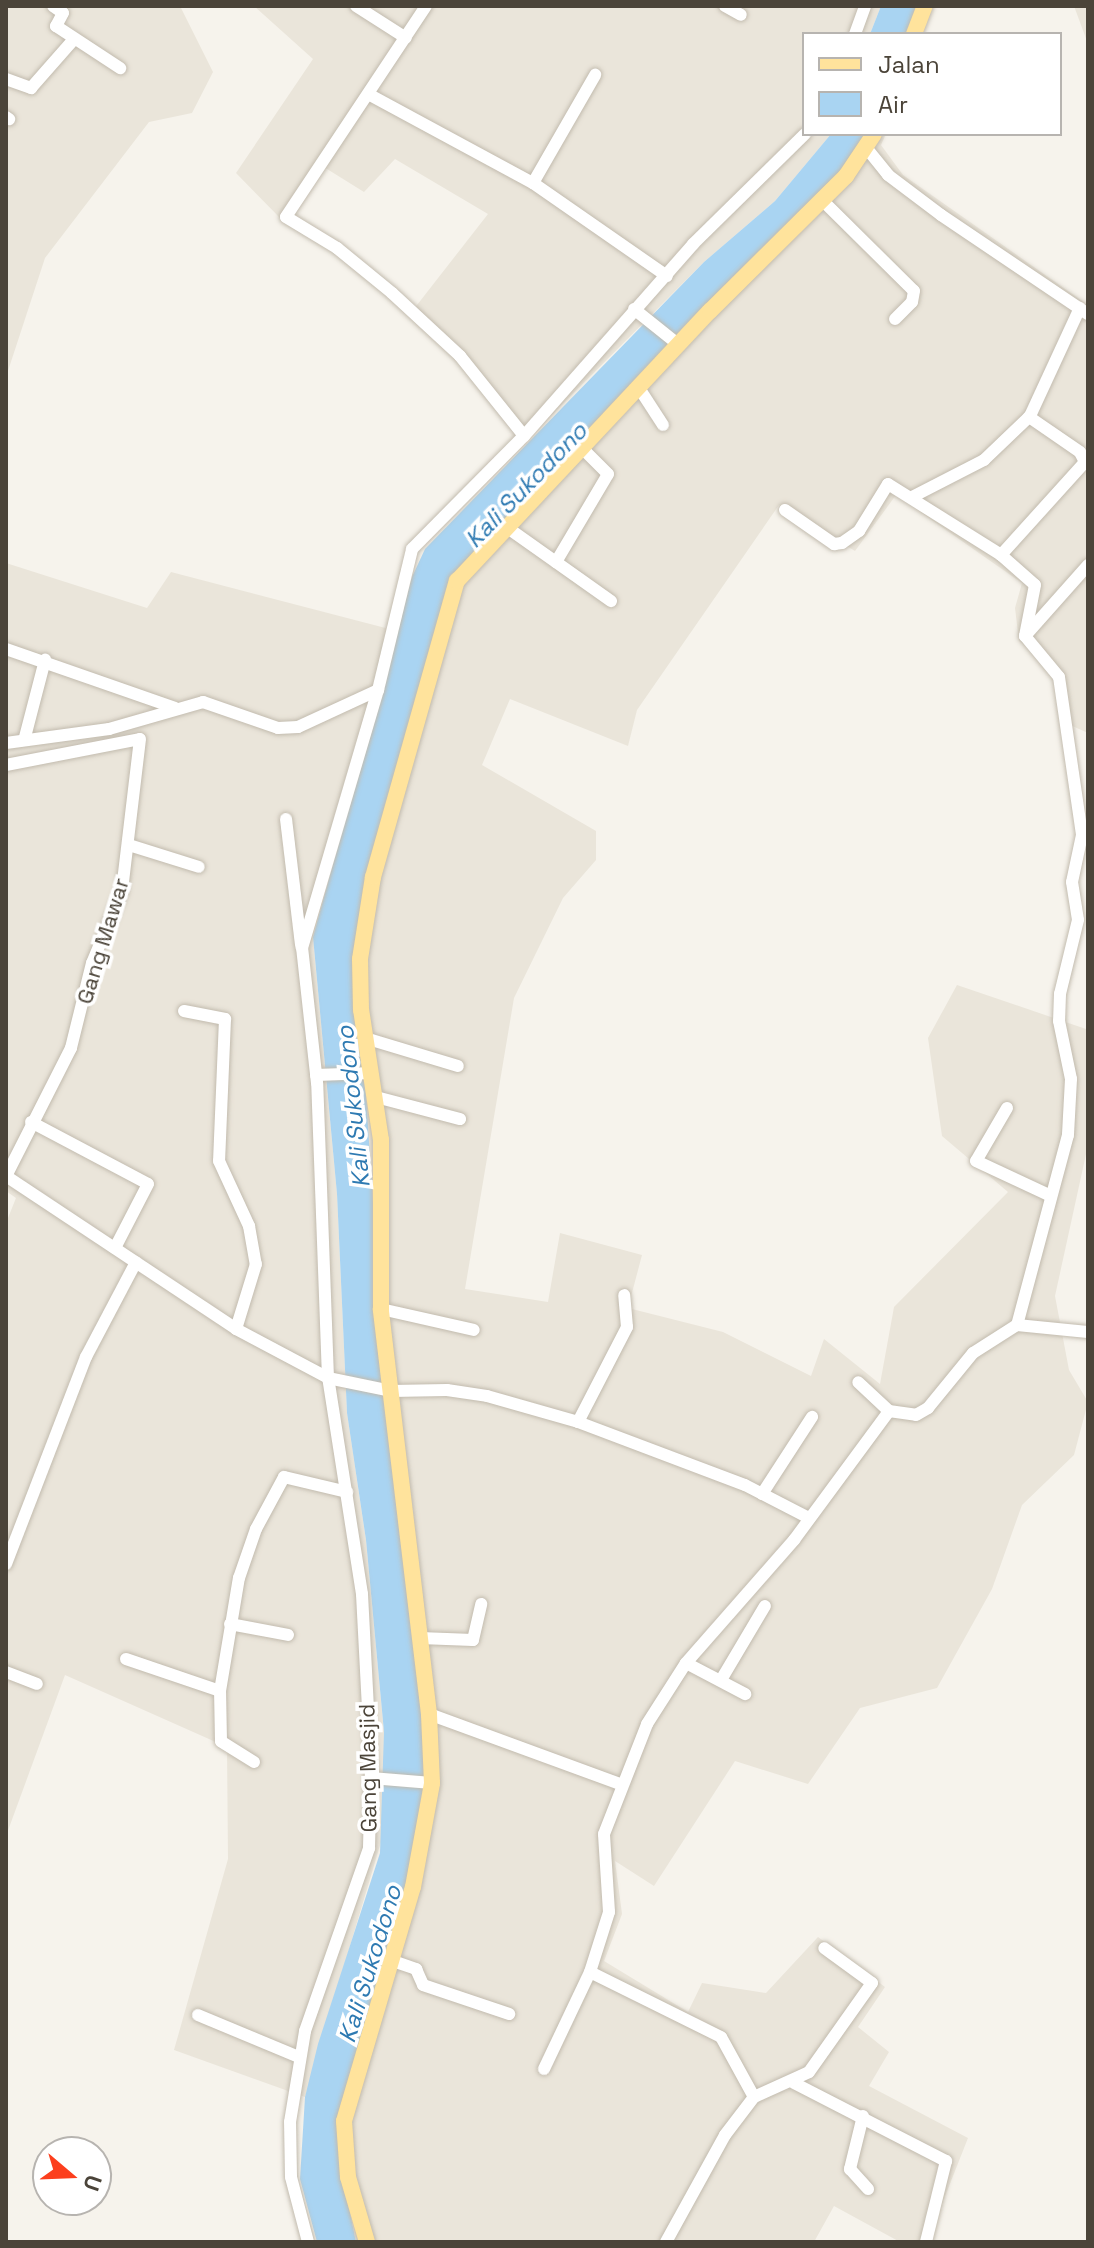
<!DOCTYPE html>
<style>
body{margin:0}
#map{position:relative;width:1094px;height:2248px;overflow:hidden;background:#f6f3ec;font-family:"Space Grotesk",sans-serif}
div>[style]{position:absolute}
.residential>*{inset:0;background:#eae5da}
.water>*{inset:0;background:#a9d4f2}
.roads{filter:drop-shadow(0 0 2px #c2bbae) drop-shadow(0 0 2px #c2bbae)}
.minor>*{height:12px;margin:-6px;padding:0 6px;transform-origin:6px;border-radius:6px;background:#fff}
.major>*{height:16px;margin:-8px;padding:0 8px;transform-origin:8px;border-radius:8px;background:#ffe39c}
span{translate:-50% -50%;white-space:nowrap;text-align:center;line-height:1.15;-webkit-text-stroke:7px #fff;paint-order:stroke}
.street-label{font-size:22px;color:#4b4439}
.water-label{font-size:24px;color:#2e7ab2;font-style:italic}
.frame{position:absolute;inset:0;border:8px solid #4b4439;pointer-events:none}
.legend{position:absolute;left:802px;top:32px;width:260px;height:104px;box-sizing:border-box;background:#fff;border:2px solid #b7b4b0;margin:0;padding:10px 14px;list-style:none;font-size:24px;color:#4b4439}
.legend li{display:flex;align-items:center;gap:16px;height:40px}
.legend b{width:40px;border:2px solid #b7b4b0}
.north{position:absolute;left:32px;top:2136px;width:80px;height:80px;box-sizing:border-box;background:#fff;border:2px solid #b7b4b0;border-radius:50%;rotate:109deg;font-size:22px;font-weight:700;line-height:32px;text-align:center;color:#4b4439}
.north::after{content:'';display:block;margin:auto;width:28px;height:36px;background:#fc3f1d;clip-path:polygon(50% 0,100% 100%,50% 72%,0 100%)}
</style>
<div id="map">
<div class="residential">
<i style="clip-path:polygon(6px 6px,180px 6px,213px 72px,192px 113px,149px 122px,45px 258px,6px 377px)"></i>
<i style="clip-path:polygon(254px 6px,881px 6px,870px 34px,804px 34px,804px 134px,831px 134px,775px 201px,704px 262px,528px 439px,473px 373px,410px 314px,488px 214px,395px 159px,364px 192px,319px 164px,282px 220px,236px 173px,313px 59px)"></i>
<i style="clip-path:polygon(1074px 6px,1088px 6px,1088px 44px)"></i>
<i style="clip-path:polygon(871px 134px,886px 134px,881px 145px,903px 175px,1088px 305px,1088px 733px,1059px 720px,1054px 668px,1019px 641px,1015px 608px,1022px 583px,896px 495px,855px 551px,779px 505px,637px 710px,628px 746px,510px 699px,482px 765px,596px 831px,596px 860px,563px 898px,514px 998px,465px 1289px,548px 1302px,560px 1233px,642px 1255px,628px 1308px,723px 1332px,811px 1376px,824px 1339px,880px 1384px,894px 1307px,1008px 1192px,942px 1136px,928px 1038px,957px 985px,1086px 1029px,1088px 1145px,1055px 1296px,1069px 1370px,1088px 1402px,1074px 1455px,1022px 1505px,992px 1589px,937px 1688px,860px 1708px,808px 1784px,735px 1761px,654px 1886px,615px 1861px,622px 1914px,604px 1961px,688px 2012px,702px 1983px,766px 1993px,818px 1937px,885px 1987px,858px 2027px,889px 2052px,869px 2086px,968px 2138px,927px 2242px,900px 2242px,834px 2206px,814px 2242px,356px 2242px,340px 2164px,423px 1828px,358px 1023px,356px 941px,470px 557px)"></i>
<i style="clip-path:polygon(6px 563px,147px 608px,171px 572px,397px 631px,313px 937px,337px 1194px,347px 1413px,366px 1540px,384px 1732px,384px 1832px,305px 2097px,174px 2050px,228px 1859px,227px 1747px,65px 1675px,6px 1836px,6px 1223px,16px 1198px,6px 1191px)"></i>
</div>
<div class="water">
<i style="clip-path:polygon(881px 6px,922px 6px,911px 34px,870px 34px)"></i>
<i style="clip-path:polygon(831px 134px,871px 134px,861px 152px,470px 557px,356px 941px,374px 1219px,427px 1748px,423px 1828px,340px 2164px,356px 2242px,317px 2242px,300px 2179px,305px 2097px,318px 2044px,380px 1853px,384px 1732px,366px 1540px,347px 1413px,337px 1194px,313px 937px,412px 577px,425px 549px,704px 262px,775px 201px)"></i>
</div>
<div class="roads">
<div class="minor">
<i style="left:53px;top:6px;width:12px;rotate:35deg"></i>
<i style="left:63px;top:13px;width:15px;rotate:118deg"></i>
<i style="left:56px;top:26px;width:77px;rotate:33.3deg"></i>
<i style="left:356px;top:6px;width:59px;rotate:32.6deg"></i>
<i style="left:426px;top:6px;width:253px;rotate:123.6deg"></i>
<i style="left:286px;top:217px;width:60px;rotate:31.3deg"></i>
<i style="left:337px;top:248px;width:71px;rotate:39.3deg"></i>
<i style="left:392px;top:293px;width:93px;rotate:42.8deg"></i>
<i style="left:460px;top:356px;width:102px;rotate:51.3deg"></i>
<i style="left:725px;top:6px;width:18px;rotate:29deg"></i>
<i style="left:855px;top:34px;width:30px;rotate:-70deg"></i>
<i style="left:6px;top:79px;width:27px;rotate:20deg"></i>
<i style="left:31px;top:88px;width:65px;rotate:-48.7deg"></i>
<i style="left:370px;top:95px;width:185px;rotate:28.4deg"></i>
<i style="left:533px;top:183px;width:125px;rotate:-60.1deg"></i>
<i style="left:6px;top:117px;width:4px;rotate:34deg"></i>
<i style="left:868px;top:150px;width:32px;rotate:51deg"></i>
<i style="left:888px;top:175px;width:66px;rotate:37deg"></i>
<i style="left:941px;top:215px;width:177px;rotate:34deg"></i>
<i style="left:533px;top:183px;width:163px;rotate:34.8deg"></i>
<i style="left:822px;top:200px;width:129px;rotate:44.7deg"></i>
<i style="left:914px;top:291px;width:11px;rotate:100deg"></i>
<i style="left:912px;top:302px;width:24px;rotate:135deg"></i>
<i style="left:634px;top:309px;width:58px;rotate:38.7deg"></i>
<i style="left:639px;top:388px;width:44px;rotate:57deg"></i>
<i style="left:912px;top:497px;width:81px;rotate:-27.2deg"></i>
<i style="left:984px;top:460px;width:64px;rotate:-43.7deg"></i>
<i style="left:1030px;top:416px;width:119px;rotate:-65.2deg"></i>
<i style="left:785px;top:510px;width:60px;rotate:34.8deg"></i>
<i style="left:834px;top:544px;width:8px;rotate:-7deg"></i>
<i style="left:842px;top:543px;width:21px;rotate:-35deg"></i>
<i style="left:859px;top:531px;width:55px;rotate:-58.3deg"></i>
<i style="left:888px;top:484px;width:133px;rotate:32.1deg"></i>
<i style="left:1001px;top:555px;width:45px;rotate:41.4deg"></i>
<i style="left:1035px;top:585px;width:52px;rotate:101.1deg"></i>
<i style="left:1025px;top:636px;width:53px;rotate:50.3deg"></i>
<i style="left:1059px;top:677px;width:160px;rotate:81.7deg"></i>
<i style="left:1082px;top:835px;width:48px;rotate:102deg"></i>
<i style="left:1072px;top:882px;width:38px;rotate:81deg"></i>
<i style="left:1078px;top:920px;width:76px;rotate:103.7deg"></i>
<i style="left:1060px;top:994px;width:27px;rotate:92deg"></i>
<i style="left:1059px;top:1021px;width:59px;rotate:78.3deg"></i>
<i style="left:1071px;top:1079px;width:56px;rotate:93.1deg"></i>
<i style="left:1068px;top:1135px;width:197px;rotate:105deg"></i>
<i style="left:505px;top:526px;width:130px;rotate:35.3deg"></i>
<i style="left:1001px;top:555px;width:125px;rotate:-47.9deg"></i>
<i style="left:1085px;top:462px;width:11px;rotate:-117deg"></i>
<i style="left:1080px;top:452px;width:62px;rotate:-145.5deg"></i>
<i style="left:556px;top:562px;width:102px;rotate:-59.4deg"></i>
<i style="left:608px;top:474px;width:34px;rotate:-135deg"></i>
<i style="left:1025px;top:636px;width:95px;rotate:-48.4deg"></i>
<i style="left:6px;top:649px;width:179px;rotate:19.2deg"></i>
<i style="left:25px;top:737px;width:80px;rotate:-75.4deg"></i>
<i style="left:6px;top:743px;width:104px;rotate:-7.7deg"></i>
<i style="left:109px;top:729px;width:98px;rotate:-16deg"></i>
<i style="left:203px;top:702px;width:79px;rotate:19.1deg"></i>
<i style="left:278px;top:728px;width:20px;rotate:-3deg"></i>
<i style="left:298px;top:727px;width:88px;rotate:-24.8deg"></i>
<i style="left:6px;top:765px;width:136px;rotate:-11deg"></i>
<i style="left:140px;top:739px;width:153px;rotate:96.8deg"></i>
<i style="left:122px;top:891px;width:78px;rotate:112.6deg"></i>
<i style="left:92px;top:963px;width:88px;rotate:103.9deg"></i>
<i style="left:71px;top:1048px;width:144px;rotate:116.9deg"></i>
<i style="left:286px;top:819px;width:127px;rotate:83.2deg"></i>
<i style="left:129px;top:845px;width:73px;rotate:17.4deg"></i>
<i style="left:184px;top:1011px;width:42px;rotate:11deg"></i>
<i style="left:225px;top:1019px;width:142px;rotate:92.4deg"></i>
<i style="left:219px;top:1161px;width:72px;rotate:65.2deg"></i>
<i style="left:249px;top:1226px;width:39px;rotate:80deg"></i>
<i style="left:256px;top:1264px;width:68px;rotate:107.1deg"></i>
<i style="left:365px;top:1038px;width:97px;rotate:16.8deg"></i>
<i style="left:316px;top:1075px;width:56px;rotate:-2deg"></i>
<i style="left:376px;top:1097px;width:87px;rotate:14.7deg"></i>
<i style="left:1007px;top:1108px;width:61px;rotate:120.3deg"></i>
<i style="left:976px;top:1161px;width:81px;rotate:25deg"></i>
<i style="left:31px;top:1122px;width:132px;rotate:27.9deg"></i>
<i style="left:148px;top:1184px;width:72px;rotate:117.3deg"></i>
<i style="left:6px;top:1176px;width:276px;rotate:33.6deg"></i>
<i style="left:236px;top:1329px;width:104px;rotate:28deg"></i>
<i style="left:328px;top:1378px;width:64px;rotate:11.7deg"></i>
<i style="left:391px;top:1391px;width:56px;rotate:-1deg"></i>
<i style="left:447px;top:1390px;width:40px;rotate:8.5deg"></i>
<i style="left:487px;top:1396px;width:95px;rotate:15.9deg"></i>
<i style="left:578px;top:1422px;width:178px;rotate:20.7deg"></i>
<i style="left:745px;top:1485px;width:72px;rotate:27.3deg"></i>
<i style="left:381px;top:1309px;width:95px;rotate:12.7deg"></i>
<i style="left:889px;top:1411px;width:27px;rotate:8deg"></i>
<i style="left:916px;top:1415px;width:14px;rotate:-30deg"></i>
<i style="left:928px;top:1408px;width:71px;rotate:-50.7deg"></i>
<i style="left:973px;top:1353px;width:52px;rotate:-32.5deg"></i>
<i style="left:1017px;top:1325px;width:71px;rotate:5.6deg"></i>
<i style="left:578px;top:1422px;width:107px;rotate:-62.7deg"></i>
<i style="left:627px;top:1327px;width:32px;rotate:-95deg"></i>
<i style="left:762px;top:1494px;width:92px;rotate:-57deg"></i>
<i style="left:6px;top:1564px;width:222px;rotate:-68.9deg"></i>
<i style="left:86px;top:1357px;width:107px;rotate:-62.2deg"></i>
<i style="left:230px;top:1624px;width:59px;rotate:10.7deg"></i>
<i style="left:420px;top:1638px;width:53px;rotate:2.2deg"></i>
<i style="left:473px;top:1640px;width:37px;rotate:-77deg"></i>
<i style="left:126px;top:1659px;width:99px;rotate:18.8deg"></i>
<i style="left:686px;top:1663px;width:67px;rotate:27.7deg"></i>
<i style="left:6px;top:1672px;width:33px;rotate:21deg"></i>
<i style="left:721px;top:1680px;width:86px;rotate:-59.3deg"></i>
<i style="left:429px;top:1714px;width:203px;rotate:20.1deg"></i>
<i style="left:254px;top:1762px;width:39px;rotate:-148deg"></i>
<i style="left:221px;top:1741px;width:50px;rotate:-91.1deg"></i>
<i style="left:220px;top:1691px;width:115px;rotate:-80.5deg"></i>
<i style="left:239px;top:1578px;width:52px;rotate:-70.9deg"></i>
<i style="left:256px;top:1529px;width:59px;rotate:-61.7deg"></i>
<i style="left:284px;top:1477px;width:65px;rotate:13.4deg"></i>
<i style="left:371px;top:1778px;width:61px;rotate:4.7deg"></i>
<i style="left:390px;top:1960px;width:28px;rotate:19deg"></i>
<i style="left:416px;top:1969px;width:17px;rotate:66deg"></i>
<i style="left:423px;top:1985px;width:91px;rotate:18.6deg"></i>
<i style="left:198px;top:2015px;width:109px;rotate:22.6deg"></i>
<i style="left:544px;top:2069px;width:107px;rotate:-64.6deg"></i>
<i style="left:794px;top:2083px;width:171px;rotate:27.2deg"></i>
<i style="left:946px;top:2161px;width:83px;rotate:103.9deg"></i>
<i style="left:754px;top:2097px;width:60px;rotate:-24.4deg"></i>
<i style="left:809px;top:2072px;width:109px;rotate:-54.7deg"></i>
<i style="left:872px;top:1983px;width:59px;rotate:-143.9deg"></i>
<i style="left:863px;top:2116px;width:55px;rotate:103.8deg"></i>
<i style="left:850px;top:2169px;width:27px;rotate:48deg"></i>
<i style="left:308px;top:2242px;width:67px;rotate:-104.7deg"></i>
<i style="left:291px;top:2177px;width:55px;rotate:-91deg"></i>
<i style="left:290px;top:2122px;width:92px;rotate:-80.6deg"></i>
<i style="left:305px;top:2031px;width:194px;rotate:-70.7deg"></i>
<i style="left:369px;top:1848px;width:82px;rotate:-88.6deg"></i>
<i style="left:371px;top:1766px;width:172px;rotate:-93deg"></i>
<i style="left:362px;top:1594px;width:219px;rotate:-98.9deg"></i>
<i style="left:328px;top:1378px;width:295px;rotate:-92.1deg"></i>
<i style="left:317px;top:1083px;width:136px;rotate:-96.3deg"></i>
<i style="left:302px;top:948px;width:269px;rotate:-73.6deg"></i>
<i style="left:378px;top:690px;width:145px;rotate:-76.4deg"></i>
<i style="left:412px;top:549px;width:159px;rotate:-45.3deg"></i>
<i style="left:524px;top:436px;width:256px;rotate:-48.6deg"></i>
<i style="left:693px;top:244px;width:157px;rotate:-44.5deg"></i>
<i style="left:666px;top:2242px;width:122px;rotate:-61.1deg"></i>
<i style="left:725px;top:2135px;width:48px;rotate:-52.7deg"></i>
<i style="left:754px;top:2097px;width:68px;rotate:-118.8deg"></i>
<i style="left:721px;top:2037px;width:146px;rotate:-153.6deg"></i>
<i style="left:590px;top:1972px;width:63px;rotate:-72.4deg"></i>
<i style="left:609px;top:1912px;width:78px;rotate:-93.7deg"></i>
<i style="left:604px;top:1834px;width:118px;rotate:-68.6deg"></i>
<i style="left:647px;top:1724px;width:72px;rotate:-57.4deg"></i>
<i style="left:686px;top:1663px;width:164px;rotate:-48.7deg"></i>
<i style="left:794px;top:1540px;width:160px;rotate:-53.6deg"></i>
<i style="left:889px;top:1411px;width:42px;rotate:-136.9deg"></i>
</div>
<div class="major">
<i style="left:914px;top:34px;width:30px;rotate:-69deg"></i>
<i style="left:367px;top:2242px;width:68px;rotate:-106.3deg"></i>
<i style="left:348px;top:2177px;width:56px;rotate:-94.1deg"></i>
<i style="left:344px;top:2121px;width:244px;rotate:-73.6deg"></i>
<i style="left:413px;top:1887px;width:106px;rotate:-79.6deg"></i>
<i style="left:432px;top:1783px;width:69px;rotate:-92.5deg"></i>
<i style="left:429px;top:1714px;width:408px;rotate:-96.8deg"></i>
<i style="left:381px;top:1309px;width:169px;rotate:-90deg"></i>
<i style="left:381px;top:1140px;width:132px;rotate:-98.7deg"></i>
<i style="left:361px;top:1010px;width:51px;rotate:-91.1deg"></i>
<i style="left:360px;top:959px;width:83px;rotate:-81deg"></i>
<i style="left:373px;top:877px;width:308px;rotate:-74.2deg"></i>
<i style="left:457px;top:581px;width:370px;rotate:-46.9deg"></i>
<i style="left:710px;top:311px;width:192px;rotate:-44.8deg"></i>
<i style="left:846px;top:176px;width:50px;rotate:-56.3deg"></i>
</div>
</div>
<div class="street-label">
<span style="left:103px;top:941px;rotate:-73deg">Gang Mawar</span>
<span style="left:368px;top:1768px;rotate:-91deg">Gang Masjid</span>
</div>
<div class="water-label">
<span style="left:526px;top:485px;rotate:-46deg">Kali Sukodono</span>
<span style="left:353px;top:1107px;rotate:-96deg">Kali Sukodono</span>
<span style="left:370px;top:1964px;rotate:-73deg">Kali Sukodono</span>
</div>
<div class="frame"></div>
<ul class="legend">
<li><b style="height:10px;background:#ffe39c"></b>Jalan</li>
<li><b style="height:22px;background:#a9d4f2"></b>Air</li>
</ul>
<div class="north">U</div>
</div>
